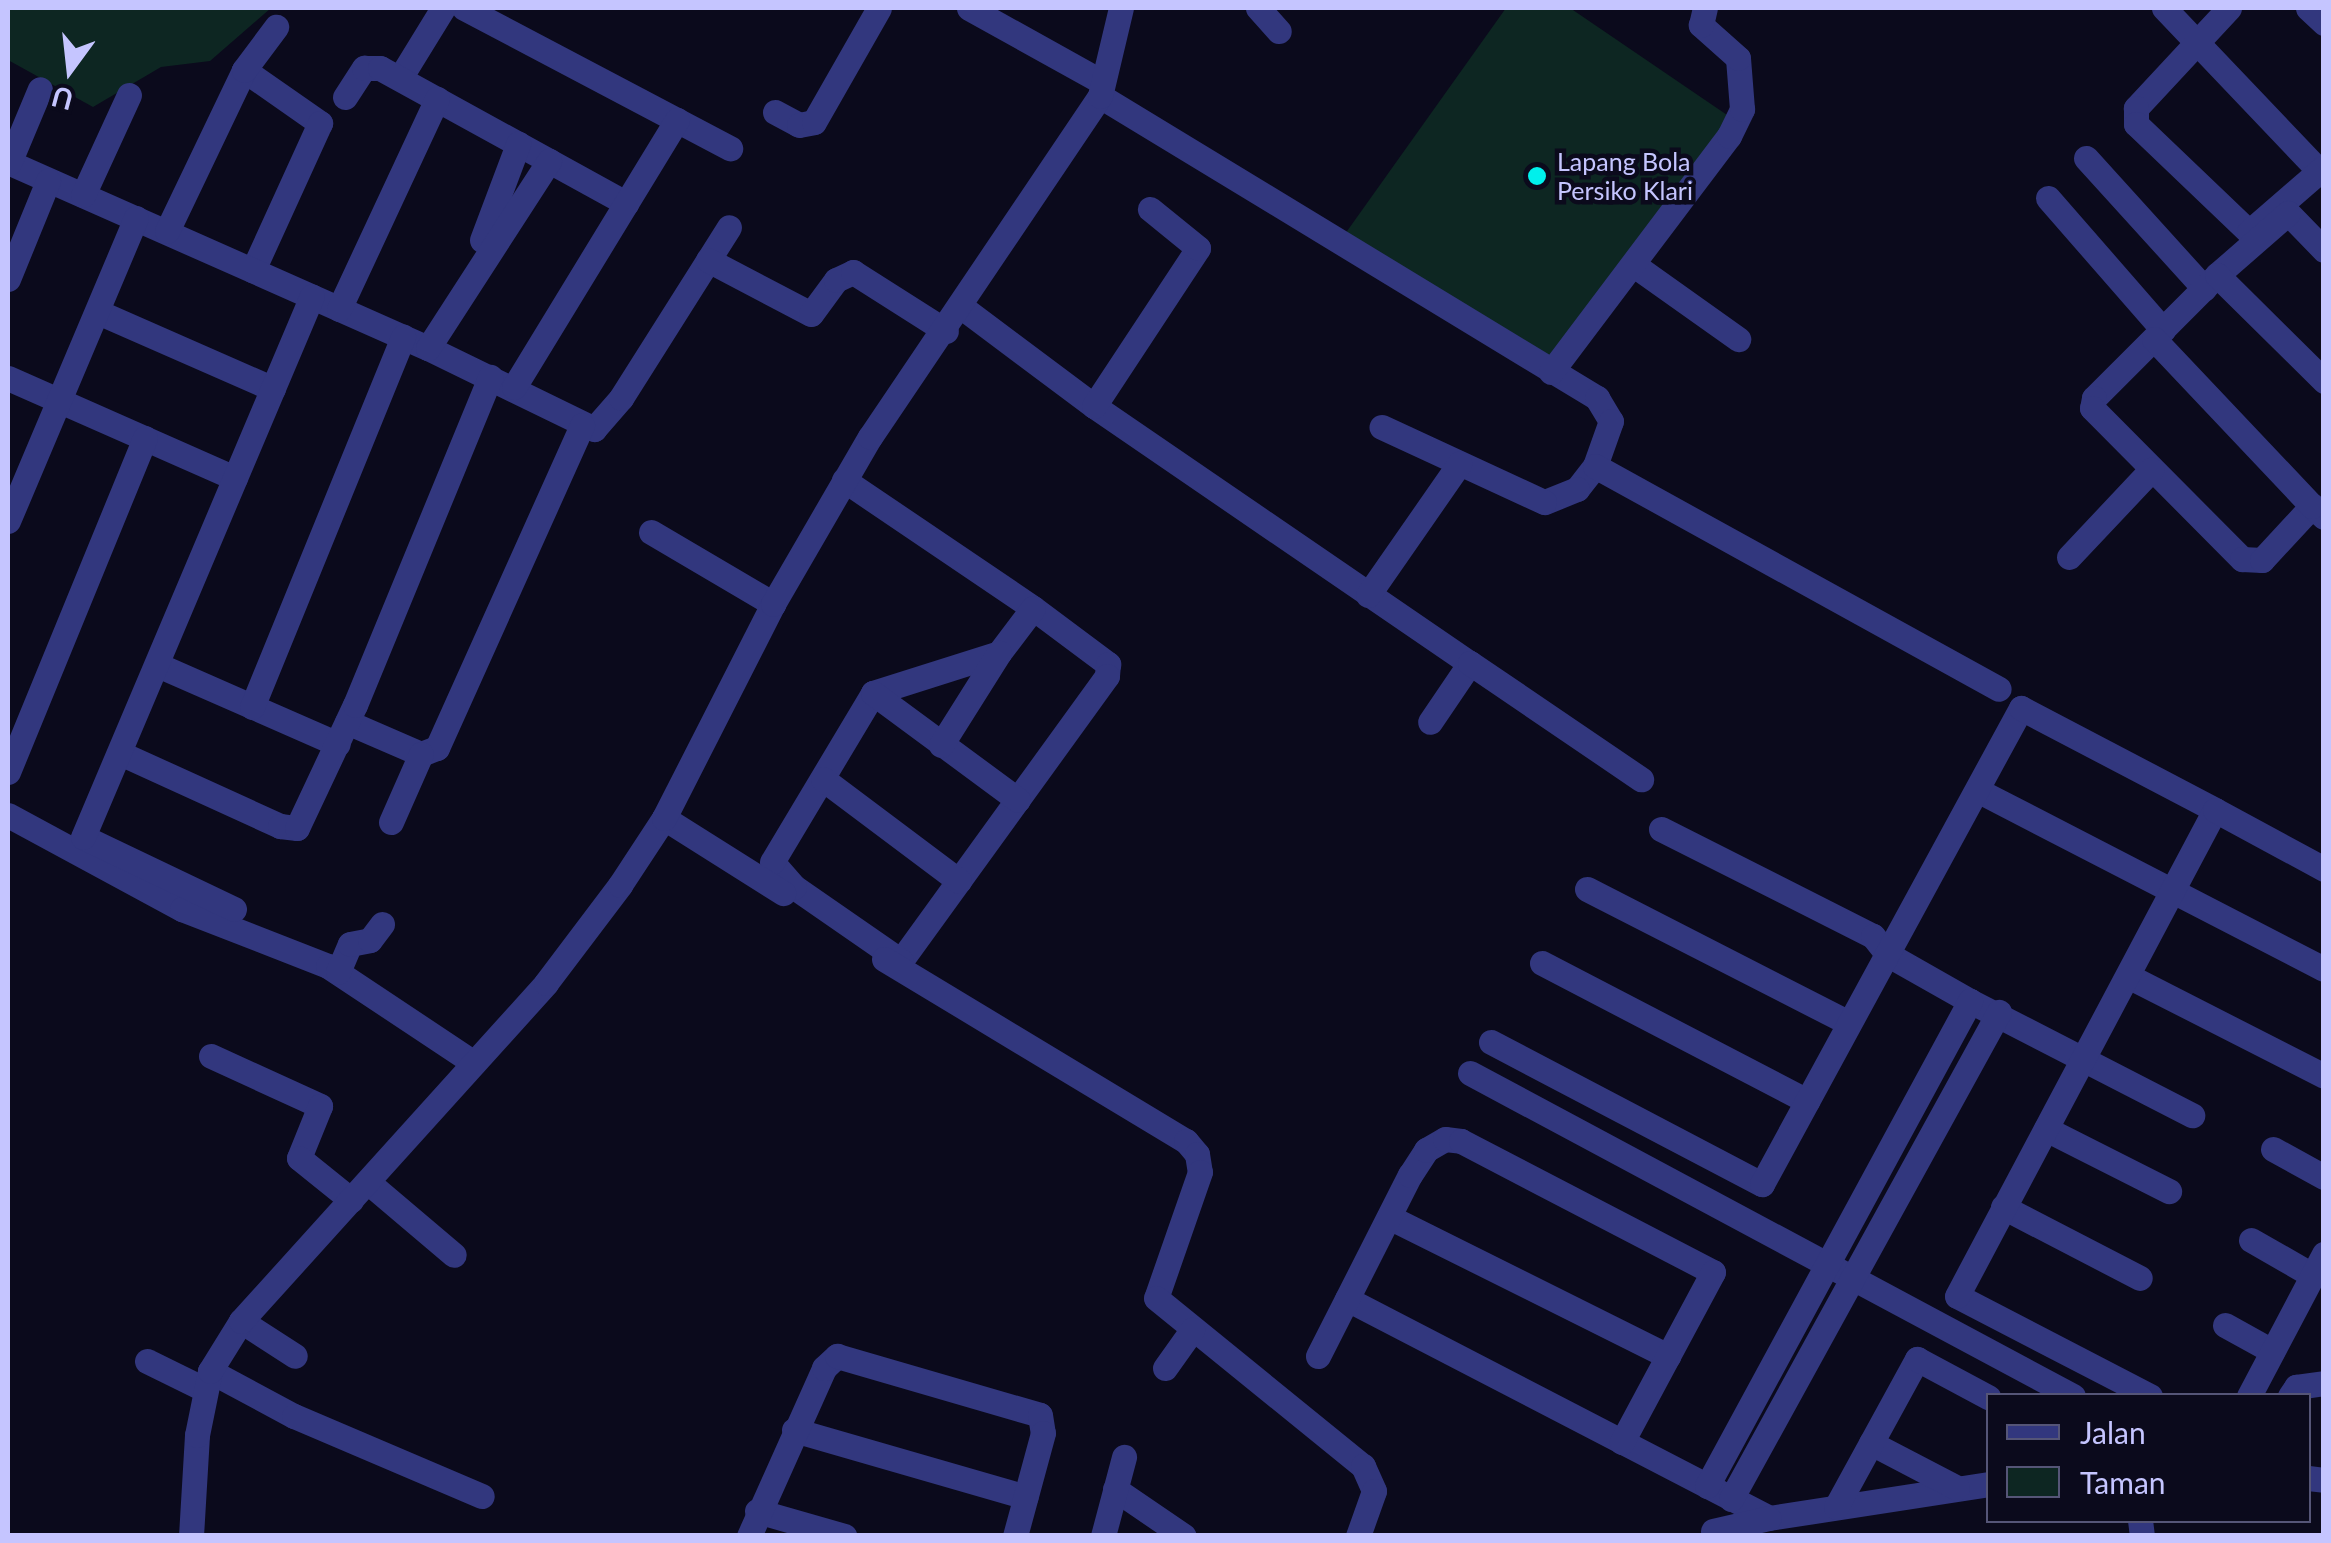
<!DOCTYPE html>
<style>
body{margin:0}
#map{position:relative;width:2331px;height:1543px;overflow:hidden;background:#0b0a1c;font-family:Lato,sans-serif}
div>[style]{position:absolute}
.green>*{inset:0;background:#0d2622}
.minor>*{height:25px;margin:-12.5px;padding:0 12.5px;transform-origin:12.5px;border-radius:12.5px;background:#32377e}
.dots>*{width:28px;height:28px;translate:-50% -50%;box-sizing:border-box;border:5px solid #0b0a1c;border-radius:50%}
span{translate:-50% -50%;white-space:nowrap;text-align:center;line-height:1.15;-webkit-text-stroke:9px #0b0a1c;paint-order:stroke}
.poi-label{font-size:25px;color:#c5c5ff}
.left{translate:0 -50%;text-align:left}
.frame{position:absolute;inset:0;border:10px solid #c5c5ff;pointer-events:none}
.legend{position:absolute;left:1986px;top:1393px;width:325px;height:130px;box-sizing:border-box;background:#0b0a1c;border:2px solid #557;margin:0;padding:12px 18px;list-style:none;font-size:30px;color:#c5c5ff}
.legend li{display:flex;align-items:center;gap:20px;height:50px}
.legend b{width:50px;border:2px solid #557}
.north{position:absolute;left:20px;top:20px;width:100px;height:100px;-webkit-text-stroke:8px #0b0a1c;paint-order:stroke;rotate:195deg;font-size:28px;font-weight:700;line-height:40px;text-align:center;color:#c5c5ff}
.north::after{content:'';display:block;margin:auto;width:35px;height:45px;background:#c5c5ff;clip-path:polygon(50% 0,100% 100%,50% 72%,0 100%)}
</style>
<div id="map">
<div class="green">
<i style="clip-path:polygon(8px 8px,271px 8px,210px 61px,161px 67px,93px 107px,8px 60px)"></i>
<i style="clip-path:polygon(1506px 8px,1570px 8px,1730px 117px,1549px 365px,1345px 234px)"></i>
</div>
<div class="minor">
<i style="left:464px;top:8px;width:301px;rotate:27.8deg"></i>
<i style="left:969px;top:8px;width:150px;rotate:29.1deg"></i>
<i style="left:1258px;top:8px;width:31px;rotate:48deg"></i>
<i style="left:2164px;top:8px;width:225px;rotate:46.4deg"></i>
<i style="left:2229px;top:8px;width:137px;rotate:132.9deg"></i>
<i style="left:2136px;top:108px;width:16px;rotate:90deg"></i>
<i style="left:2136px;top:124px;width:156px;rotate:43.7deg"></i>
<i style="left:2249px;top:232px;width:99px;rotate:-40.9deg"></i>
<i style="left:2308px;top:8px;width:22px;rotate:43deg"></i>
<i style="left:244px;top:70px;width:93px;rotate:34.9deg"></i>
<i style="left:320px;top:123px;width:162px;rotate:114.5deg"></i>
<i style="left:400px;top:78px;width:82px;rotate:-58.4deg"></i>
<i style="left:1100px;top:96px;width:582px;rotate:31.28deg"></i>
<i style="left:1597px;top:398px;width:27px;rotate:59deg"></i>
<i style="left:1611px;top:421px;width:48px;rotate:109.6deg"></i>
<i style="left:1595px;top:466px;width:29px;rotate:128deg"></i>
<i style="left:1577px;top:489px;width:35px;rotate:158deg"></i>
<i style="left:1544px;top:502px;width:179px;rotate:-155.2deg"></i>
<i style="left:345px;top:97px;width:35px;rotate:-57deg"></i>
<i style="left:364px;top:68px;width:16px"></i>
<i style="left:380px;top:68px;width:281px;rotate:28.8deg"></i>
<i style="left:775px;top:112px;width:27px;rotate:28deg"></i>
<i style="left:799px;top:125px;width:15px;rotate:-11deg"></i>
<i style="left:814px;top:122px;width:131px;rotate:-60.3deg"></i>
<i style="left:2086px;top:158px;width:176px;rotate:47.8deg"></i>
<i style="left:8px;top:162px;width:459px;rotate:23.9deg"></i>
<i style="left:428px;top:348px;width:185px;rotate:26deg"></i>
<i style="left:594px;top:429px;width:41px;rotate:-48.9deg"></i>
<i style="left:621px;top:398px;width:202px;rotate:-57.7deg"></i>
<i style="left:9px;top:163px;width:80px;rotate:-67.3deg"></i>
<i style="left:83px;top:195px;width:110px;rotate:-65.3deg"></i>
<i style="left:2048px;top:198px;width:175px;rotate:48.9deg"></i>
<i style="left:167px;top:231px;width:178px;rotate:-64.4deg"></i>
<i style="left:244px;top:70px;width:54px;rotate:-53.3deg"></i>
<i style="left:482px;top:240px;width:103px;rotate:-69.4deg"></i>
<i style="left:2324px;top:250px;width:52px;rotate:-134.2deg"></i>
<i style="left:2288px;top:213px;width:94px;rotate:138.9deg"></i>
<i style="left:2217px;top:275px;width:174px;rotate:135deg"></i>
<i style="left:2094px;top:398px;width:10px;rotate:101deg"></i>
<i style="left:2092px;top:408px;width:213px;rotate:45.2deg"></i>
<i style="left:2242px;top:559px;width:20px;rotate:3deg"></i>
<i style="left:2262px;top:560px;width:74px;rotate:-47.2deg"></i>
<i style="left:2312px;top:506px;width:16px;rotate:43deg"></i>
<i style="left:708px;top:260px;width:116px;rotate:27.7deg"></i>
<i style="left:811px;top:314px;width:42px;rotate:-53.7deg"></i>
<i style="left:836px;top:280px;width:19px;rotate:-25deg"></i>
<i style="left:853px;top:272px;width:110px;rotate:32.4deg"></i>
<i style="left:1634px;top:265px;width:128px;rotate:35.4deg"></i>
<i style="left:2217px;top:275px;width:151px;rotate:44.7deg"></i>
<i style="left:8px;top:279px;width:106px;rotate:-67.8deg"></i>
<i style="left:963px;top:308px;width:164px;rotate:36.8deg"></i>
<i style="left:1094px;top:406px;width:455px;rotate:34.4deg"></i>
<i style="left:1470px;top:663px;width:71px;rotate:124.1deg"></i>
<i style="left:339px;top:309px;width:232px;rotate:-65deg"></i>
<i style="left:98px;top:312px;width:191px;rotate:23.7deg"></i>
<i style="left:2154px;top:339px;width:230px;rotate:46.6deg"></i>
<i style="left:428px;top:348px;width:223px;rotate:-57.1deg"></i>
<i style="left:1551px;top:372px;width:296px;rotate:-53deg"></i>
<i style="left:1729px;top:136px;width:30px;rotate:-64deg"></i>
<i style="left:1742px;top:109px;width:51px;rotate:-94.5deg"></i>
<i style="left:1738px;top:58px;width:50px;rotate:-138.3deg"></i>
<i style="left:1701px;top:25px;width:17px;rotate:-77deg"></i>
<i style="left:8px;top:378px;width:248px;rotate:23.8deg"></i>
<i style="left:514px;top:387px;width:313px;rotate:-58.6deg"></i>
<i style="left:1094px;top:406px;width:189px;rotate:-56.6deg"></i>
<i style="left:1198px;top:248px;width:62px;rotate:-140.9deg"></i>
<i style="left:1595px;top:466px;width:461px;rotate:28.9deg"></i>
<i style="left:844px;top:480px;width:228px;rotate:34.1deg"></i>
<i style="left:1033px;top:608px;width:94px;rotate:36.7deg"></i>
<i style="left:1108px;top:664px;width:12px;rotate:95deg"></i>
<i style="left:1107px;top:676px;width:352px;rotate:125.9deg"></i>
<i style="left:901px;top:961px;width:130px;rotate:-145.3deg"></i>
<i style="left:794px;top:887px;width:33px;rotate:-131deg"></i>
<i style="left:772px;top:862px;width:197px;rotate:-59.1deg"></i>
<i style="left:873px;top:693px;width:132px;rotate:-17.6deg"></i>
<i style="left:999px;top:653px;width:56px;rotate:-52.9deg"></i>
<i style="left:8px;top:521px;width:329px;rotate:-67.1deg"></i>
<i style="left:651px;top:532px;width:142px;rotate:30.5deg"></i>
<i style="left:2069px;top:557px;width:120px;rotate:-46.7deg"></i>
<i style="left:1368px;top:595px;width:160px;rotate:-55.2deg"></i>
<i style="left:1470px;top:663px;width:207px;rotate:34.2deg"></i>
<i style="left:160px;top:666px;width:194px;rotate:23.7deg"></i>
<i style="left:873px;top:693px;width:180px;rotate:36.4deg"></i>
<i style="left:252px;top:707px;width:400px;rotate:-67.8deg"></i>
<i style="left:347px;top:722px;width:81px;rotate:23.4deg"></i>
<i style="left:421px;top:754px;width:17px;rotate:-21deg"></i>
<i style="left:437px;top:748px;width:354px;rotate:-65.8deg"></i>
<i style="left:941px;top:745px;width:109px;rotate:-57.8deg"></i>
<i style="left:122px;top:754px;width:174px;rotate:24.5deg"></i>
<i style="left:280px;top:826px;width:17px;rotate:7deg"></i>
<i style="left:297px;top:828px;width:136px;rotate:-64.8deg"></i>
<i style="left:355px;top:705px;width:355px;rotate:-67.6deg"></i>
<i style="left:8px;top:772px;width:361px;rotate:-67.7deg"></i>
<i style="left:823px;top:779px;width:170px;rotate:36.9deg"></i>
<i style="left:1977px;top:790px;width:390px;rotate:27.3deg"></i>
<i style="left:8px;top:815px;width:198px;rotate:28.4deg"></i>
<i style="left:182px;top:909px;width:157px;rotate:21.3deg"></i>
<i style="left:328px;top:966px;width:175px;rotate:33.6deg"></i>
<i style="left:664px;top:818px;width:141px;rotate:32.2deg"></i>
<i style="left:391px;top:822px;width:74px;rotate:-66.2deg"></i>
<i style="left:1661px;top:829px;width:237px;rotate:26.8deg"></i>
<i style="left:1873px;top:936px;width:23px;rotate:52deg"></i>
<i style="left:1887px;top:954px;width:95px;rotate:29.5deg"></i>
<i style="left:1970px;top:1001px;width:250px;rotate:27.2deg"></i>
<i style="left:1587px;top:889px;width:294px;rotate:27.1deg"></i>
<i style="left:234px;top:909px;width:167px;rotate:-154.5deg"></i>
<i style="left:83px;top:837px;width:587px;rotate:-67.06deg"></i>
<i style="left:884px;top:959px;width:353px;rotate:31.1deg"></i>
<i style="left:1186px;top:1141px;width:17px;rotate:50deg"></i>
<i style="left:1197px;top:1154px;width:18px;rotate:81deg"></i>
<i style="left:1200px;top:1172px;width:133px;rotate:109.2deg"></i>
<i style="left:1156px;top:1298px;width:267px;rotate:39.1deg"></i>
<i style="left:1363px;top:1466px;width:27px;rotate:66deg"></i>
<i style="left:1374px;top:1491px;width:48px;rotate:109.6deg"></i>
<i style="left:1542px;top:963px;width:299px;rotate:27.5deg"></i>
<i style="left:338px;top:972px;width:30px;rotate:-67deg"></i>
<i style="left:350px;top:944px;width:20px;rotate:-11deg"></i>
<i style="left:370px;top:940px;width:20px;rotate:-53deg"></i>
<i style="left:2128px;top:976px;width:220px;rotate:27deg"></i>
<i style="left:1491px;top:1042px;width:306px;rotate:27.7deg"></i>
<i style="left:1762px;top:1184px;width:542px;rotate:-61.45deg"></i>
<i style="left:2021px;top:708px;width:219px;rotate:27.7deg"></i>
<i style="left:211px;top:1056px;width:120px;rotate:24.6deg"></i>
<i style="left:320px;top:1106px;width:56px;rotate:112deg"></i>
<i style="left:299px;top:1158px;width:67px;rotate:38.9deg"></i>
<i style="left:1470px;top:1073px;width:684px;rotate:28.18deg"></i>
<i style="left:2046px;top:1129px;width:138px;rotate:26.8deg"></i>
<i style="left:2273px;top:1149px;width:58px;rotate:28.8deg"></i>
<i style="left:369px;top:1183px;width:111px;rotate:40.3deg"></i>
<i style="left:2003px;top:1207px;width:154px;rotate:27.4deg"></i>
<i style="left:1389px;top:1217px;width:312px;rotate:26.5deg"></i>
<i style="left:2251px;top:1240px;width:70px;rotate:29.8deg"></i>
<i style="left:1347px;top:1299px;width:475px;rotate:27.4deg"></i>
<i style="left:1769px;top:1518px;width:222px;rotate:-8.8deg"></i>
<i style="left:241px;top:1321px;width:64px;rotate:32.9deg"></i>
<i style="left:2225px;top:1325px;width:54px;rotate:29deg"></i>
<i style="left:1318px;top:1356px;width:203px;rotate:-63.1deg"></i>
<i style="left:1410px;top:1175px;width:30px;rotate:-57deg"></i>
<i style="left:1426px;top:1150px;width:22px;rotate:-30deg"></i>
<i style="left:1445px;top:1139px;width:16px;rotate:7deg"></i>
<i style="left:1461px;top:1141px;width:284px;rotate:27.5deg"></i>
<i style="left:1713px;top:1272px;width:193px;rotate:118.2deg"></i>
<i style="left:147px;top:1361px;width:64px;rotate:26.2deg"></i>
<i style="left:1165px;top:1368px;width:47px;rotate:-54.6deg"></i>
<i style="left:210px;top:1371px;width:95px;rotate:28.2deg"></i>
<i style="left:294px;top:1416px;width:204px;rotate:23.1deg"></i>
<i style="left:2150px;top:1396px;width:217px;rotate:-152.6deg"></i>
<i style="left:1957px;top:1296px;width:550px;rotate:-62.04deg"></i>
<i style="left:2215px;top:810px;width:124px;rotate:28.4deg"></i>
<i style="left:2249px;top:1396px;width:161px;rotate:-62.2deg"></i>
<i style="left:2290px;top:1396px;width:11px;rotate:-56deg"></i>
<i style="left:2296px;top:1387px;width:28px;rotate:-8deg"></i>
<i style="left:794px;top:1430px;width:241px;rotate:16.1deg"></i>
<i style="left:1871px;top:1443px;width:97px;rotate:27.6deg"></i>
<i style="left:2308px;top:1478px;width:16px;rotate:7deg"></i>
<i style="left:1707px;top:1486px;width:552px;rotate:-61.53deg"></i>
<i style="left:1115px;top:1489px;width:83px;rotate:34.3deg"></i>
<i style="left:1731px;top:1499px;width:556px;rotate:-61.18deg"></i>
<i style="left:1836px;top:1507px;width:169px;rotate:-61.3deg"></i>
<i style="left:1917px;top:1359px;width:81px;rotate:28.2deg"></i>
<i style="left:757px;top:1511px;width:91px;rotate:16deg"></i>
<i style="left:2140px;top:1520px;width:16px;rotate:83deg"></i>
<i style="left:1713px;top:1531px;width:57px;rotate:-13.1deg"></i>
<i style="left:191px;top:1536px;width:101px;rotate:-86.6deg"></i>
<i style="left:197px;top:1435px;width:65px;rotate:-78.5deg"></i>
<i style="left:210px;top:1371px;width:59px;rotate:-58.2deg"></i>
<i style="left:241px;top:1321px;width:455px;rotate:-47.9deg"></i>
<i style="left:546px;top:983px;width:123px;rotate:-52.9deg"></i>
<i style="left:620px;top:885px;width:80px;rotate:-56.7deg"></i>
<i style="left:664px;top:818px;width:240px;rotate:-63deg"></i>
<i style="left:773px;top:604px;width:193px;rotate:-59.9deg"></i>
<i style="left:870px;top:437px;width:411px;rotate:-56deg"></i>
<i style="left:1100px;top:96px;width:90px;rotate:-76.6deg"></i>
<i style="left:749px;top:1536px;width:184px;rotate:-65.9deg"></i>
<i style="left:824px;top:1368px;width:18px;rotate:-43deg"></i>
<i style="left:837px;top:1356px;width:211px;rotate:16.2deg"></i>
<i style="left:1040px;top:1415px;width:18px;rotate:81deg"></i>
<i style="left:1043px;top:1433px;width:107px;rotate:105.2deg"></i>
<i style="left:1103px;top:1536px;width:82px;rotate:-75.1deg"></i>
</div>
<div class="dots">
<i style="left:1537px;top:176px;background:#00f0ec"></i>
</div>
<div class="poi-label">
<span class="left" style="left:1557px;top:176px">Lapang Bola<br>Persiko Klari</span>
</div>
<div class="frame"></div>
<ul class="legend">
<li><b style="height:12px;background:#32377e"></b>Jalan</li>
<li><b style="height:28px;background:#0d2622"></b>Taman</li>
</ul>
<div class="north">U</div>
</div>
